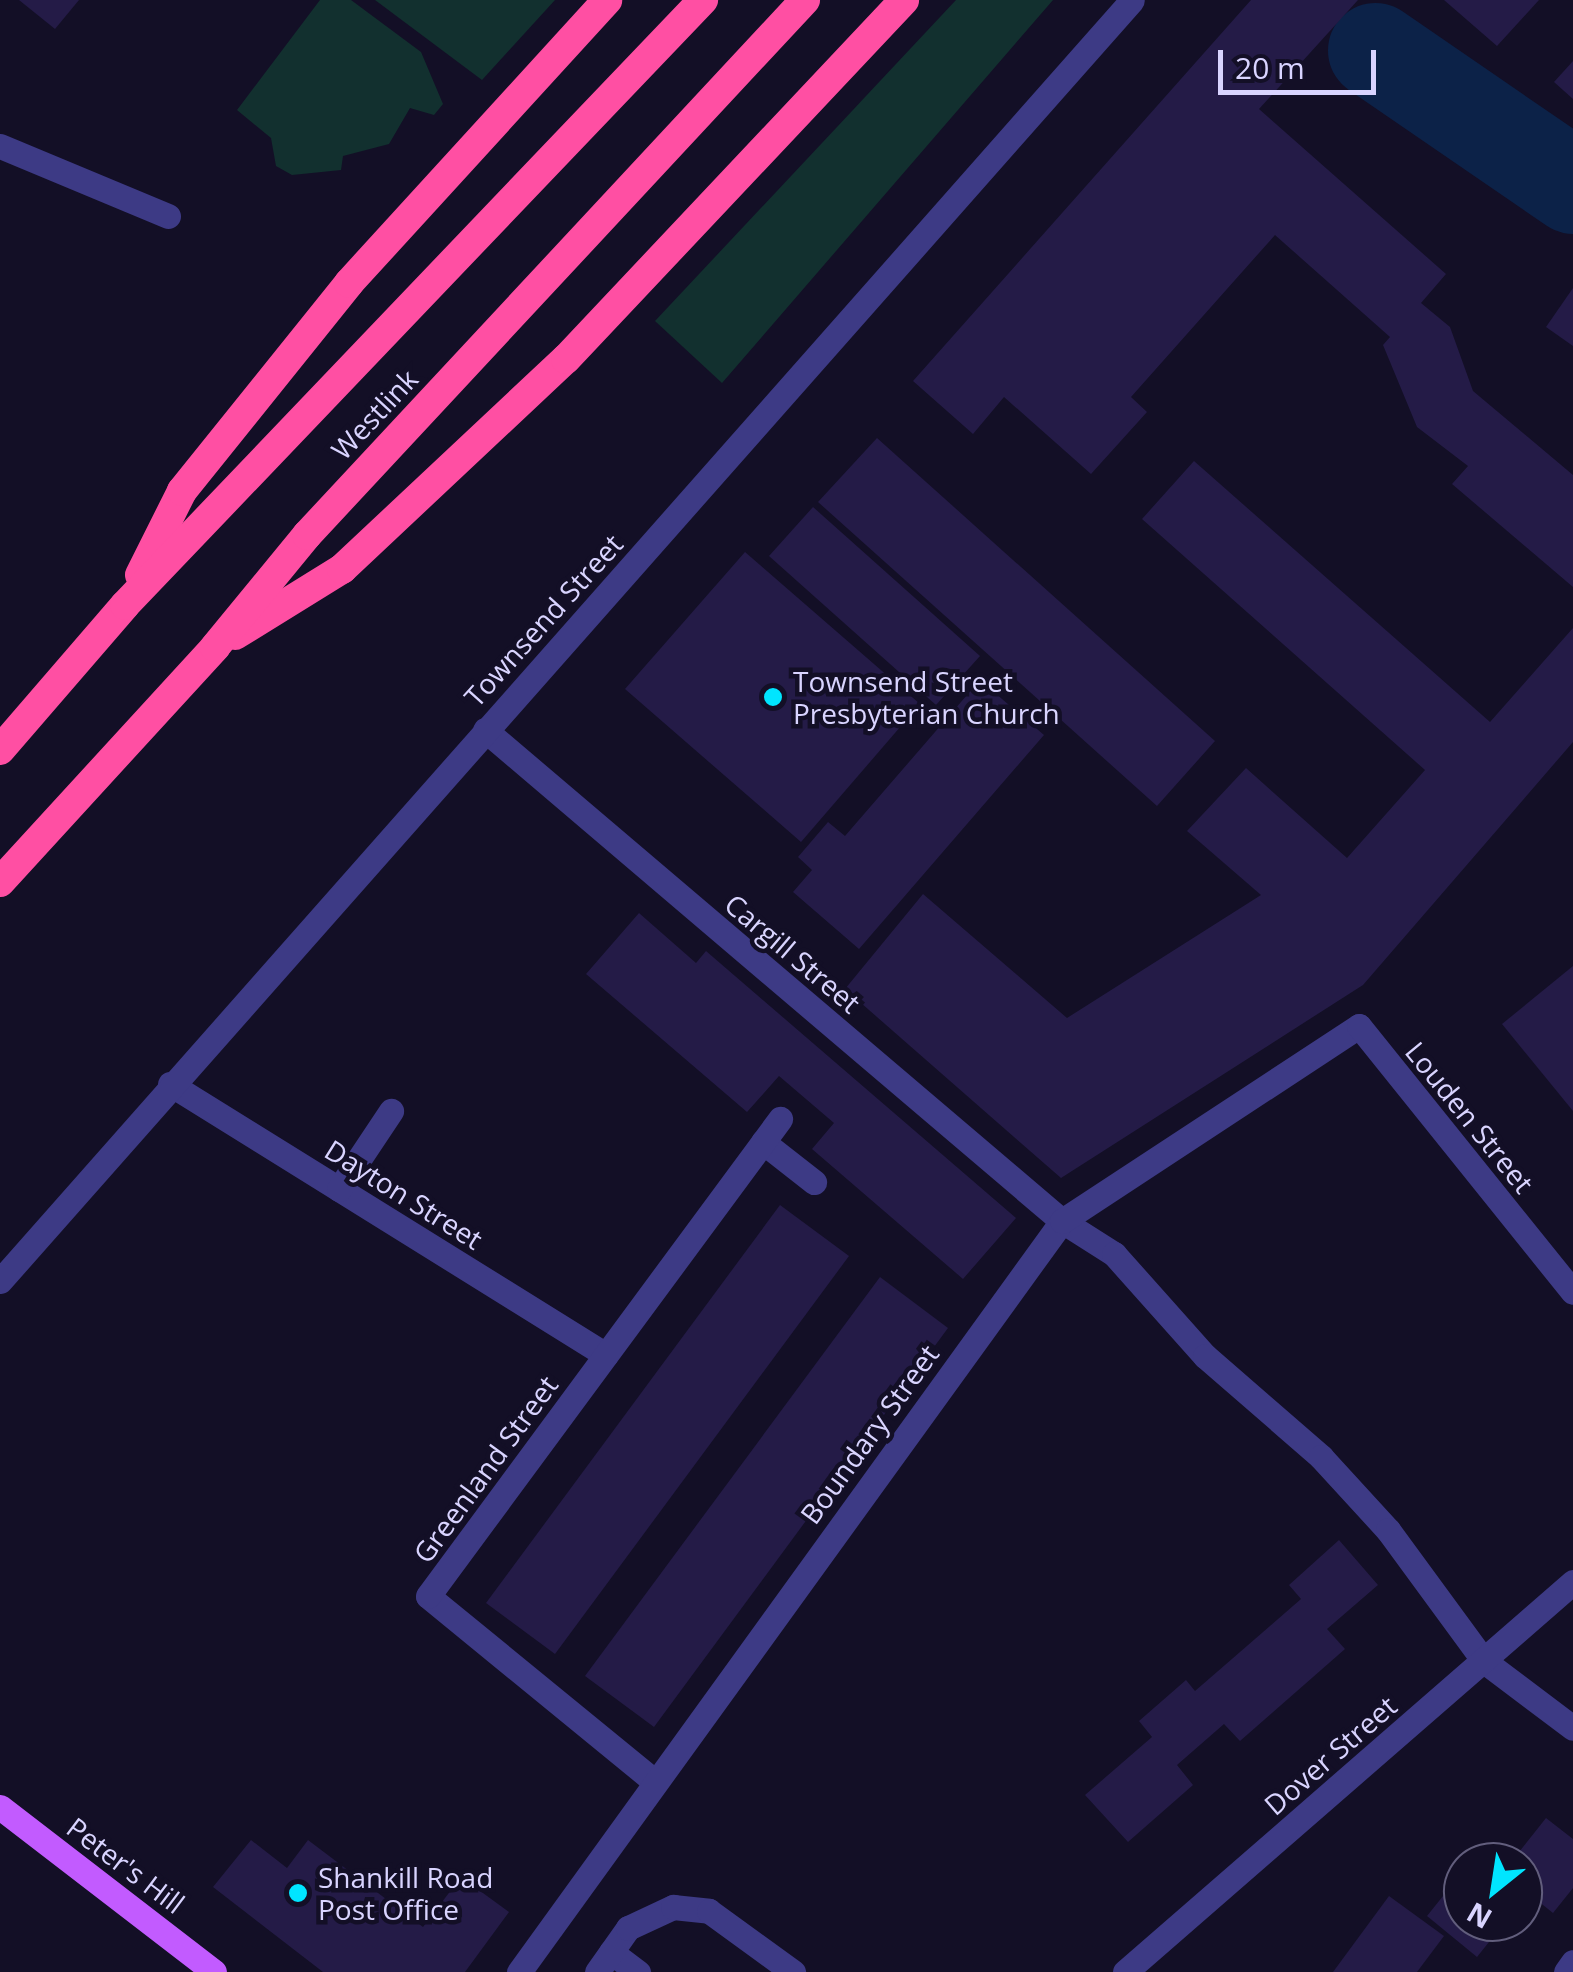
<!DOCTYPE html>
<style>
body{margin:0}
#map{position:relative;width:1573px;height:1972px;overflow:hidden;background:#130f26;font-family:"Open Sans",sans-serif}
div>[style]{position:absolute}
.green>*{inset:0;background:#12302f}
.river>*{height:95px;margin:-47.5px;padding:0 47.5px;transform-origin:47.5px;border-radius:47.5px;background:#0c2248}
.building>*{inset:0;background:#241b47}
.minor>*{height:25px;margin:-12.5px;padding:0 12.5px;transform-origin:12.5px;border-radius:12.5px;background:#3d3a85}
.major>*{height:25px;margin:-12.5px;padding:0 12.5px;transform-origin:12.5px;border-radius:12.5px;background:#c25bff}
.highway>*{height:30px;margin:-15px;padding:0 15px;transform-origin:15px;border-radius:15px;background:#ff4fa3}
.dots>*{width:28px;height:28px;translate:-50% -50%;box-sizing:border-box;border:5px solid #130f26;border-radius:50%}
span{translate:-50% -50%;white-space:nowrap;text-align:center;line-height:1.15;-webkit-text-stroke:9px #130f26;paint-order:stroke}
.street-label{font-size:28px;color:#d9d4ff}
.poi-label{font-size:28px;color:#d9d4ff}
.left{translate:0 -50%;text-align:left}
.north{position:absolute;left:1443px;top:1842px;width:100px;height:100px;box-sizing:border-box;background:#130f26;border:2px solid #625e7d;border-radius:50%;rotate:210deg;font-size:28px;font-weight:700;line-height:40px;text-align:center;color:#d9d4ff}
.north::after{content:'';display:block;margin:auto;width:35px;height:45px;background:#00e5ff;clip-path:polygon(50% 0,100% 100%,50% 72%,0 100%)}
.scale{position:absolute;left:1218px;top:50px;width:158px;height:45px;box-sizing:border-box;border:5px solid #d9d4ff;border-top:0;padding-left:12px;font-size:30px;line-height:35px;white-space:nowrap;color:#d9d4ff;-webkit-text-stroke:8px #130f26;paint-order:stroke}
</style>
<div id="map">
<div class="green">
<i style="clip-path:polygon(320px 0,351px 0,421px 52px,443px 104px,434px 115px,410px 108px,389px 144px,343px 156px,341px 170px,292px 175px,276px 166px,271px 138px,237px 110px)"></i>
<i style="clip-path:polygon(375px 0,555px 0,482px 80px)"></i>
<i style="clip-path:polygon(956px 0,1053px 0,722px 383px,655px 321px)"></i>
</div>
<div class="river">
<i style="left:1375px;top:50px;width:240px;rotate:34.5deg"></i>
</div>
<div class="building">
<i style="clip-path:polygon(19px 0,79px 0,55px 29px)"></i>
<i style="clip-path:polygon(1251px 0,1358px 0,1259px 109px,1446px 274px,1421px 303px,1450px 327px,1473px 391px,1573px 475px,1573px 587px,1452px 484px,1468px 466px,1417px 427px,1383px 345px,1390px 337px,1275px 235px,1131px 397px,1147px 412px,1091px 474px,1004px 397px,973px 434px,913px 381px)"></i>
<i style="clip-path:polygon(1444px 0,1539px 0,1497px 46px)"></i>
<i style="clip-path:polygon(1573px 61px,1573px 99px,1554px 82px)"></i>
<i style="clip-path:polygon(1573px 288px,1573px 346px,1546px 327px)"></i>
<i style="clip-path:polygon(877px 438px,1215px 741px,1157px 806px,818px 502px)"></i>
<i style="clip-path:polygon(1194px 461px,1490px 722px,1573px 628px,1573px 742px,1363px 985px,1061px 1178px,845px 989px,923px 894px,1067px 1018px,1261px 895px,1187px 831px,1246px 768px,1347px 858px,1425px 770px,1142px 519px)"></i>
<i style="clip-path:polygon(813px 507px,980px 656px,936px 705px,769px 556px)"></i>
<i style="clip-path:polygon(745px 552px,920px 704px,801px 842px,625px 689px)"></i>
<i style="clip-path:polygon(980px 680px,1044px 735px,859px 949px,793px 892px,812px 870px,798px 857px,828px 822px,845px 836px)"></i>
<i style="clip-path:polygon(639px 913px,696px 963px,706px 951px,1016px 1218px,963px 1279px,812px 1149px,834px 1123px,779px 1076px,747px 1112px,586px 974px)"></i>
<i style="clip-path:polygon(1573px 966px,1573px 1111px,1502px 1024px)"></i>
<i style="clip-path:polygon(780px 1205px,849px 1256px,555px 1654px,486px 1603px)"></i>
<i style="clip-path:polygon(880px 1277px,948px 1328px,654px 1727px,585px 1676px)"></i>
<i style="clip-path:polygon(1339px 1540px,1378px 1585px,1327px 1629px,1345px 1649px,1240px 1741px,1224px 1724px,1177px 1765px,1193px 1785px,1128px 1842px,1085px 1795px,1152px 1737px,1139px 1721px,1186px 1680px,1195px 1691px,1301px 1599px,1289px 1585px)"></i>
<i style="clip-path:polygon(1546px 1818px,1573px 1839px,1573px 1888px,1553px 1913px,1523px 1889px,1523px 1862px,1511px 1862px)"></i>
<i style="clip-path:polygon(251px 1840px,287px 1868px,308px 1840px,423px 1927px,461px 1877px,509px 1912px,465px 1972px,323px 1972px,213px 1887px)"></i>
<i style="clip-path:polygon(1463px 1871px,1463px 1922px,1505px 1922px,1477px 1957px,1427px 1916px)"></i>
<i style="clip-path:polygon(1389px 1896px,1444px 1936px,1417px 1972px,1333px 1972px)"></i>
</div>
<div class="minor">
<i style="left:0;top:146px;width:182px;rotate:22.6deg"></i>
<i style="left:485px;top:730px;width:758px;rotate:40.4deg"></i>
<i style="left:1062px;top:1221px;width:62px;rotate:32.4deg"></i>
<i style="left:1114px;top:1254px;width:137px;rotate:48.3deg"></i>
<i style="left:1205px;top:1356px;width:154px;rotate:41deg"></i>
<i style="left:1321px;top:1457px;width:99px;rotate:47.5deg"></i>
<i style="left:1388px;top:1530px;width:162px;rotate:53.8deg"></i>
<i style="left:1484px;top:1661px;width:111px;rotate:37deg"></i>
<i style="left:170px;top:1084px;width:513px;rotate:31.86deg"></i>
<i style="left:763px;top:1142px;width:65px;rotate:38.1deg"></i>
<i style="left:339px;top:1189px;width:94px;rotate:-56.3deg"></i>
<i style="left:0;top:1281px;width:1709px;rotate:-48.53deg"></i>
<i style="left:654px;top:1781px;width:292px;rotate:-140.7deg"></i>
<i style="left:428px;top:1596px;width:593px;rotate:-53.57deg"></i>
<i style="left:611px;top:1952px;width:34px;rotate:37deg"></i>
<i style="left:519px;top:1972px;width:927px;rotate:-54.13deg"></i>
<i style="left:1062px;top:1221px;width:355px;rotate:-33.3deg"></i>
<i style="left:1359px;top:1026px;width:341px;rotate:51.2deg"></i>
<i style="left:597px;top:1972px;width:54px;rotate:-54.8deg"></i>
<i style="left:628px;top:1928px;width:50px;rotate:-25deg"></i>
<i style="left:673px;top:1907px;width:36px;rotate:6deg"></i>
<i style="left:709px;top:1911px;width:104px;rotate:36deg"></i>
<i style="left:1125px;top:1972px;width:594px;rotate:-41.04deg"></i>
<i style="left:1566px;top:1972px;width:12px;rotate:-55deg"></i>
</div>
<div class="major">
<i style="left:0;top:1807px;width:270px;rotate:37.6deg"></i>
</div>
<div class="highway">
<i style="left:140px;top:575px;width:94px;rotate:-63.4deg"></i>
<i style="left:182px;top:491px;width:267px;rotate:-51.2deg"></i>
<i style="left:349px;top:283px;width:383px;rotate:-47.6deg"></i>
<i style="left:235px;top:635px;width:126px;rotate:-31.7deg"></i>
<i style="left:342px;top:569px;width:307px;rotate:-43.2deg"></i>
<i style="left:566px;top:359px;width:493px;rotate:-46.7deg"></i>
<i style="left:0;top:750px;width:191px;rotate:-49.2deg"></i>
<i style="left:125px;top:605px;width:837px;rotate:-46.31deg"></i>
<i style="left:0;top:882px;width:319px;rotate:-47.5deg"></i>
<i style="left:215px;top:647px;width:145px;rotate:-50.6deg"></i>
<i style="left:307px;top:535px;width:731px;rotate:-47.05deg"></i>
</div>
<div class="dots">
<i style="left:773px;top:697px;background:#00e5ff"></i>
<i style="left:298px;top:1893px;background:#00e5ff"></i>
</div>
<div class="street-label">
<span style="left:374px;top:414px;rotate:-47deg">Westlink</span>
<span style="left:543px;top:620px;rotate:-48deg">Townsend Street</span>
<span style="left:793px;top:953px;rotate:40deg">Cargill Street</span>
<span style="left:1470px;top:1117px;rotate:51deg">Louden Street</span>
<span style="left:404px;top:1194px;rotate:32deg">Dayton Street</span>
<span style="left:869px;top:1434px;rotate:-54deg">Boundary Street</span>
<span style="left:485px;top:1469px;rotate:-54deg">Greenland Street</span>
<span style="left:1330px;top:1755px;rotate:-41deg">Dover Street</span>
<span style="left:126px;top:1865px;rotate:37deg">Peter's Hill</span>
</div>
<div class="poi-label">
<span class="left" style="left:793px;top:697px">Townsend Street<br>Presbyterian Church</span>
<span class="left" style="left:318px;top:1893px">Shankill Road<br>Post Office</span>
</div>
<div class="north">N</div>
<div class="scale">20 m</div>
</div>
